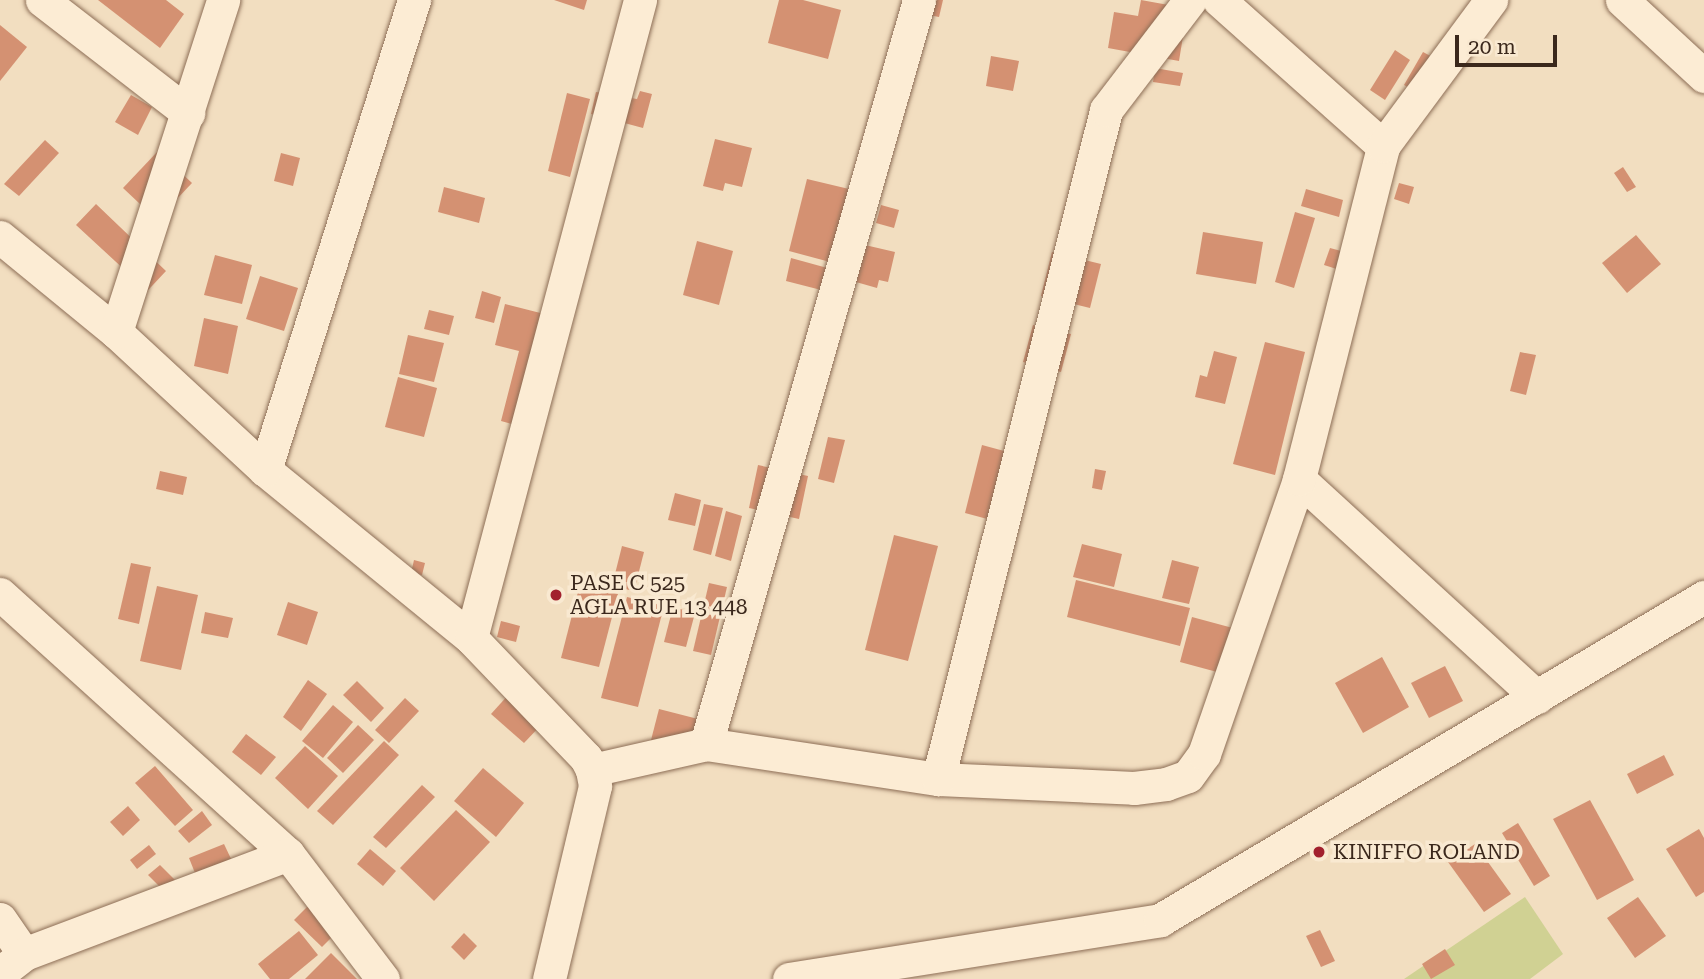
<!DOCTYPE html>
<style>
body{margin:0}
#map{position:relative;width:1704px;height:979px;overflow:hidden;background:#f2dec0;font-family:"Roboto Serif",serif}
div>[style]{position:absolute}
.green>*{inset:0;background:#d0d193}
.building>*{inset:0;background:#d49172}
.roads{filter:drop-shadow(0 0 2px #8d6e56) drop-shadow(0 0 2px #8d6e56)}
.minor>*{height:33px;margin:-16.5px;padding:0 16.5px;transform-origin:16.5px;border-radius:16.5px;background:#fcecd4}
.dots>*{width:19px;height:19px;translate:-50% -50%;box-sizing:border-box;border:4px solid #f9e9d1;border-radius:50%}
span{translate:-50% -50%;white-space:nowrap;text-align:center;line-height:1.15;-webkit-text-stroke:7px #f9e9d1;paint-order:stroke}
.poi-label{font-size:21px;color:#3b281c}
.left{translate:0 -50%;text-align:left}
.scale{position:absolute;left:1455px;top:35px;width:102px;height:32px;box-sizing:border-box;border:4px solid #3b281c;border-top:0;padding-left:9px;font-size:21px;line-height:24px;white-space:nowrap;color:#3b281c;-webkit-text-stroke:5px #f9e9d1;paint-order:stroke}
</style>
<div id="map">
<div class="green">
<i style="clip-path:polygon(1525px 897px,1563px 954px,1530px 979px,1404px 979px)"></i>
</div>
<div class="building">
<i style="clip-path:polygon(98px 0,166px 0,184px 14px,160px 48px)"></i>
<i style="clip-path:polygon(554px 0,587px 0,584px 10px)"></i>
<i style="clip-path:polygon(779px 0,803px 0,841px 10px,828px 59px,768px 43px)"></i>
<i style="clip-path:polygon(928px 0,943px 0,939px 17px,924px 14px)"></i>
<i style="clip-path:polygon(1141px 0,1174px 6px,1185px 24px,1179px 61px,1108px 48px,1114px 12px,1138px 16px)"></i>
<i style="clip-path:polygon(0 25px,27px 47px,0 81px)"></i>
<i style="clip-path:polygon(1395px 50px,1410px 60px,1385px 100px,1370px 90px)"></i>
<i style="clip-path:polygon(1423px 52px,1447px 65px,1427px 98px,1404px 85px)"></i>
<i style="clip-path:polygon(991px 56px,1019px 61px,1013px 91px,986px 86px)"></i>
<i style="clip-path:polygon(1155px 68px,1183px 73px,1180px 86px,1153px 82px)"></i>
<i style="clip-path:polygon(640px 91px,652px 94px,643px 128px,591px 114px,596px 92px,637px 99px)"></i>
<i style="clip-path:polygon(567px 93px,590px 99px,570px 177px,548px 171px)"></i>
<i style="clip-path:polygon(131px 95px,152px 107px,138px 135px,115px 122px)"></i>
<i style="clip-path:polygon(715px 139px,752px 148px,742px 187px,725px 183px,723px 191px,703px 186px)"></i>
<i style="clip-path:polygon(45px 140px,59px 153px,19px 196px,4px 184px)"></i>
<i style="clip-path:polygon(158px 151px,192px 183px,157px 220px,123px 188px)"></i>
<i style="clip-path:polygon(281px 153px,300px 158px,293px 186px,274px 181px)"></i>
<i style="clip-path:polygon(1623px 167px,1636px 187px,1627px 192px,1614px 173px)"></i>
<i style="clip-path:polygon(807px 179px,849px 189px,830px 262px,789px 251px)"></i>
<i style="clip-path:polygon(1399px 183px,1414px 187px,1409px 204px,1394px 199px)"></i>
<i style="clip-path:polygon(444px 187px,485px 198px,479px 223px,438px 212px)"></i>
<i style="clip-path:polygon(1306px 189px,1343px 200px,1339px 217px,1301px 206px)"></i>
<i style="clip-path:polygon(96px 204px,166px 271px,136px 303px,128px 273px,76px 225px)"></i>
<i style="clip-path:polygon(881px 205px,899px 210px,894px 228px,876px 223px)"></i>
<i style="clip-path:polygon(1295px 212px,1315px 218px,1294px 288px,1275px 282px)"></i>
<i style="clip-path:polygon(1203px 232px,1263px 242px,1256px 284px,1196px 274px)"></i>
<i style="clip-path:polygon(1636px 235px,1661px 264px,1627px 293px,1602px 263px)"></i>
<i style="clip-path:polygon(697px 241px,733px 251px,719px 305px,683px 295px)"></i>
<i style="clip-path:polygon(865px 245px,895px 252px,888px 282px,879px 280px,877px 288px,856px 282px)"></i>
<i style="clip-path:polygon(1330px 248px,1371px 259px,1365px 278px,1324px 265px)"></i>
<i style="clip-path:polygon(1052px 252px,1101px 264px,1090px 308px,1041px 296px)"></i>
<i style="clip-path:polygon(215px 255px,252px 265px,242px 304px,204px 295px)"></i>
<i style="clip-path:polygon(791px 258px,831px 269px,825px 291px,786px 281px)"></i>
<i style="clip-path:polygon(260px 276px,298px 288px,284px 331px,246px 319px)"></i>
<i style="clip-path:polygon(482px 291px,501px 297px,494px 323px,475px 318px)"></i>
<i style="clip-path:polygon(505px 304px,560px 318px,529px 355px,550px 361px,532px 430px,501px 421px,519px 351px,495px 345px)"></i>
<i style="clip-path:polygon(429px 310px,454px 316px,449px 335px,424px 329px)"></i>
<i style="clip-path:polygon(204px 318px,238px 326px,228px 374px,194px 366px)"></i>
<i style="clip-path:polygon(1033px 325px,1071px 334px,1061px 372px,1023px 362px)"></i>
<i style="clip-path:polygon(408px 335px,444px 343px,434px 382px,399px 374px)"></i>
<i style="clip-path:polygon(1265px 342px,1305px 352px,1275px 475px,1233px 464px)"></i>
<i style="clip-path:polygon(1214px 351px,1237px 357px,1225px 404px,1195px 397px,1200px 375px,1207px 377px)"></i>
<i style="clip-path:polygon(1520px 352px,1536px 355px,1526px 395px,1510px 391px)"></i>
<i style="clip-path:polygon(398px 377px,437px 388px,424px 437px,385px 427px)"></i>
<i style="clip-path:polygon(828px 437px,845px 440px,834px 483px,818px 479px)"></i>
<i style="clip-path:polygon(982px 445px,1023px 456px,1006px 524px,965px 513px)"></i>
<i style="clip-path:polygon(758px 465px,808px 476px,799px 519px,749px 508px)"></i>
<i style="clip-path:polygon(1095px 469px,1106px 471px,1102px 490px,1092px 488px)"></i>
<i style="clip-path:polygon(160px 471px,187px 477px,183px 495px,156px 489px)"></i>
<i style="clip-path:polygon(675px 493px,701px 500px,695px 526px,668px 520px)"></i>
<i style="clip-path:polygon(704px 504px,723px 508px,711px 555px,693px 550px)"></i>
<i style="clip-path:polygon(726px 511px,742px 516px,731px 561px,715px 556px)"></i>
<i style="clip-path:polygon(894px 535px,938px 546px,908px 661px,865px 650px)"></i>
<i style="clip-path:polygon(1082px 544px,1122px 554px,1114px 587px,1073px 577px)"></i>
<i style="clip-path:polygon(622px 546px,644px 552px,634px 591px,612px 586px)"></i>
<i style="clip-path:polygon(414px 560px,425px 563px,422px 575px,411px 573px)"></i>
<i style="clip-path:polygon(1172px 560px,1199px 567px,1189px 604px,1162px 598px)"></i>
<i style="clip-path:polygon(131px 563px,151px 567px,139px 624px,118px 619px)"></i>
<i style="clip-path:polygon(1076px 580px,1190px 608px,1180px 646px,1067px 617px)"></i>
<i style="clip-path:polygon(709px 583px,727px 587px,711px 655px,693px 651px)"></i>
<i style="clip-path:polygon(580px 584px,618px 594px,599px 667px,561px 658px)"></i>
<i style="clip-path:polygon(157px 586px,198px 595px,181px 670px,140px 661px)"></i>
<i style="clip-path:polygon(627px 597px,664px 606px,638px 707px,601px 698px)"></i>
<i style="clip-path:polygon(288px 602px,318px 612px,307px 645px,277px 635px)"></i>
<i style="clip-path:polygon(673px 607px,695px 613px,686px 647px,664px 642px)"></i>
<i style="clip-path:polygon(205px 612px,233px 618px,228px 638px,201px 633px)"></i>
<i style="clip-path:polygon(1192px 617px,1255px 634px,1243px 679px,1180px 662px)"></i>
<i style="clip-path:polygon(501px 621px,520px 626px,516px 642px,497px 637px)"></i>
<i style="clip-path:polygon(1382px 657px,1409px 707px,1363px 733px,1335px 683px)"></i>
<i style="clip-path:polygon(1445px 666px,1463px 701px,1429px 718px,1411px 683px)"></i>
<i style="clip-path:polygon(308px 680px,327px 694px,301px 731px,283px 717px)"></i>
<i style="clip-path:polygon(357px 681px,384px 708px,371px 722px,343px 695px)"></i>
<i style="clip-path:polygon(510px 693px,543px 723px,524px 743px,491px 714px)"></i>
<i style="clip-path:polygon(405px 698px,419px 711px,389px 743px,375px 730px)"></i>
<i style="clip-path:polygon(333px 705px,353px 722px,323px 758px,302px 741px)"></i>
<i style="clip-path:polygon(659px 709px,698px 719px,690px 754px,650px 744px)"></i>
<i style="clip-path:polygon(358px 725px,374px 740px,343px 773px,327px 758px)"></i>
<i style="clip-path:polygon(246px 734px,276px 757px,261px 775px,232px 752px)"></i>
<i style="clip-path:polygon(384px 741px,399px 755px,333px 825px,317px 811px)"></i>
<i style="clip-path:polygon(305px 746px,338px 776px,308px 809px,275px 778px)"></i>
<i style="clip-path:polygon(1664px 755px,1674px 775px,1637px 794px,1627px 774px)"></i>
<i style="clip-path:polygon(155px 766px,193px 810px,175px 826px,135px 783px)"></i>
<i style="clip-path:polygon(483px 768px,524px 803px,496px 837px,454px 801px)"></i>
<i style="clip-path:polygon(422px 785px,435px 797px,386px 848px,373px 837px)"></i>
<i style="clip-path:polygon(1590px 800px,1634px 880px,1597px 900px,1553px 819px)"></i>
<i style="clip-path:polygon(128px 806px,140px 820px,123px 836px,110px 822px)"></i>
<i style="clip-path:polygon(456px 810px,490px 842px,434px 901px,400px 868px)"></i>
<i style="clip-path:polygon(202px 811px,212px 825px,189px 843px,178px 831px)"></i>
<i style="clip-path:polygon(1518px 823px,1550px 876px,1534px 886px,1502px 833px)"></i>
<i style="clip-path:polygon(1699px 829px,1704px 838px,1704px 892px,1696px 897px,1666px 849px)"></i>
<i style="clip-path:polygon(224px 844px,233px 863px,197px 878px,189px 858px)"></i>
<i style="clip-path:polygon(1475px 844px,1511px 894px,1484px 912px,1448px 862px)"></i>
<i style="clip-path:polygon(149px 845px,156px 854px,137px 869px,130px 860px)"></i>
<i style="clip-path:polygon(370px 849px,396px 871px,383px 886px,357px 864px)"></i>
<i style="clip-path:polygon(160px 865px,176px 881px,165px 892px,148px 875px)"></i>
<i style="clip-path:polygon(1638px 897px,1666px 936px,1635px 958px,1607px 918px)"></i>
<i style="clip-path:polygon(309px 905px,337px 932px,322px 947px,294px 920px)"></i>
<i style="clip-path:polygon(1320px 930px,1335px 961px,1321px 967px,1306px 936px)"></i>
<i style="clip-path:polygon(299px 931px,318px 955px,289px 979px,270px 979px,258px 964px)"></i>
<i style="clip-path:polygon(464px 933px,477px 946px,464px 960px,451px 947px)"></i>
<i style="clip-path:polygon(1445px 949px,1455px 965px,1431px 979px,1422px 964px)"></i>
<i style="clip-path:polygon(331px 953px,357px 979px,305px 979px)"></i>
</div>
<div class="roads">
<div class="minor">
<i style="left:42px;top:0;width:185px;rotate:37.7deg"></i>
<i style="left:1219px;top:0;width:220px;rotate:41.7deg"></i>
<i style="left:1622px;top:0;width:112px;rotate:42.8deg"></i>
<i style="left:0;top:237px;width:150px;rotate:39.3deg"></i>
<i style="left:116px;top:332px;width:203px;rotate:42.8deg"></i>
<i style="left:265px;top:470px;width:266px;rotate:39.2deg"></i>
<i style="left:471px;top:638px;width:166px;rotate:46.2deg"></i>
<i style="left:586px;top:758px;width:13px;rotate:63deg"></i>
<i style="left:592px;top:770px;width:16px;rotate:79deg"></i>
<i style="left:595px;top:786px;width:198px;rotate:103.4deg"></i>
<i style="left:116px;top:332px;width:349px;rotate:-72.1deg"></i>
<i style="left:265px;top:470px;width:493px;rotate:-72.4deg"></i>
<i style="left:1299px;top:479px;width:323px;rotate:42.5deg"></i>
<i style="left:0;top:594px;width:388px;rotate:42.1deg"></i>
<i style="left:288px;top:854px;width:157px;rotate:52.8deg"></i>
<i style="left:471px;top:638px;width:660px;rotate:-75.16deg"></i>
<i style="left:706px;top:744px;width:774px;rotate:-74.02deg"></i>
<i style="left:592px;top:770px;width:117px;rotate:-12.8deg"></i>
<i style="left:706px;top:744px;width:235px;rotate:8.6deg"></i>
<i style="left:938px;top:779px;width:196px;rotate:2.6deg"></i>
<i style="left:1134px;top:788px;width:32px;rotate:-7deg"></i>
<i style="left:1166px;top:784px;width:23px;rotate:-20deg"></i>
<i style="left:1188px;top:776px;width:27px;rotate:-54deg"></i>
<i style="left:1204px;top:754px;width:291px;rotate:-70.9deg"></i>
<i style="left:1299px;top:479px;width:343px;rotate:-75.8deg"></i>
<i style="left:1383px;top:146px;width:182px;rotate:-53.5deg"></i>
<i style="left:938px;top:779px;width:690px;rotate:-75.9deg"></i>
<i style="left:1106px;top:110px;width:138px;rotate:-52.6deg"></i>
<i style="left:0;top:919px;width:42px;rotate:55.6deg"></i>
<i style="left:0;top:973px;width:31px;rotate:-38deg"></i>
<i style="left:24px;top:954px;width:282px;rotate:-20.7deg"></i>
<i style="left:789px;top:979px;width:376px;rotate:-9deg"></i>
<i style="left:1160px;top:920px;width:633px;rotate:-30.7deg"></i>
</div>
</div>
<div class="dots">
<i style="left:556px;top:595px;background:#a2202e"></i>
<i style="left:1319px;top:852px;background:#a2202e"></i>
</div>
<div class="poi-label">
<span class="left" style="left:570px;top:595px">PASE C 525<br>AGLA RUE 13 448</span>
<span class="left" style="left:1333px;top:852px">KINIFFO ROLAND</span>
</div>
<div class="scale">20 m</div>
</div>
